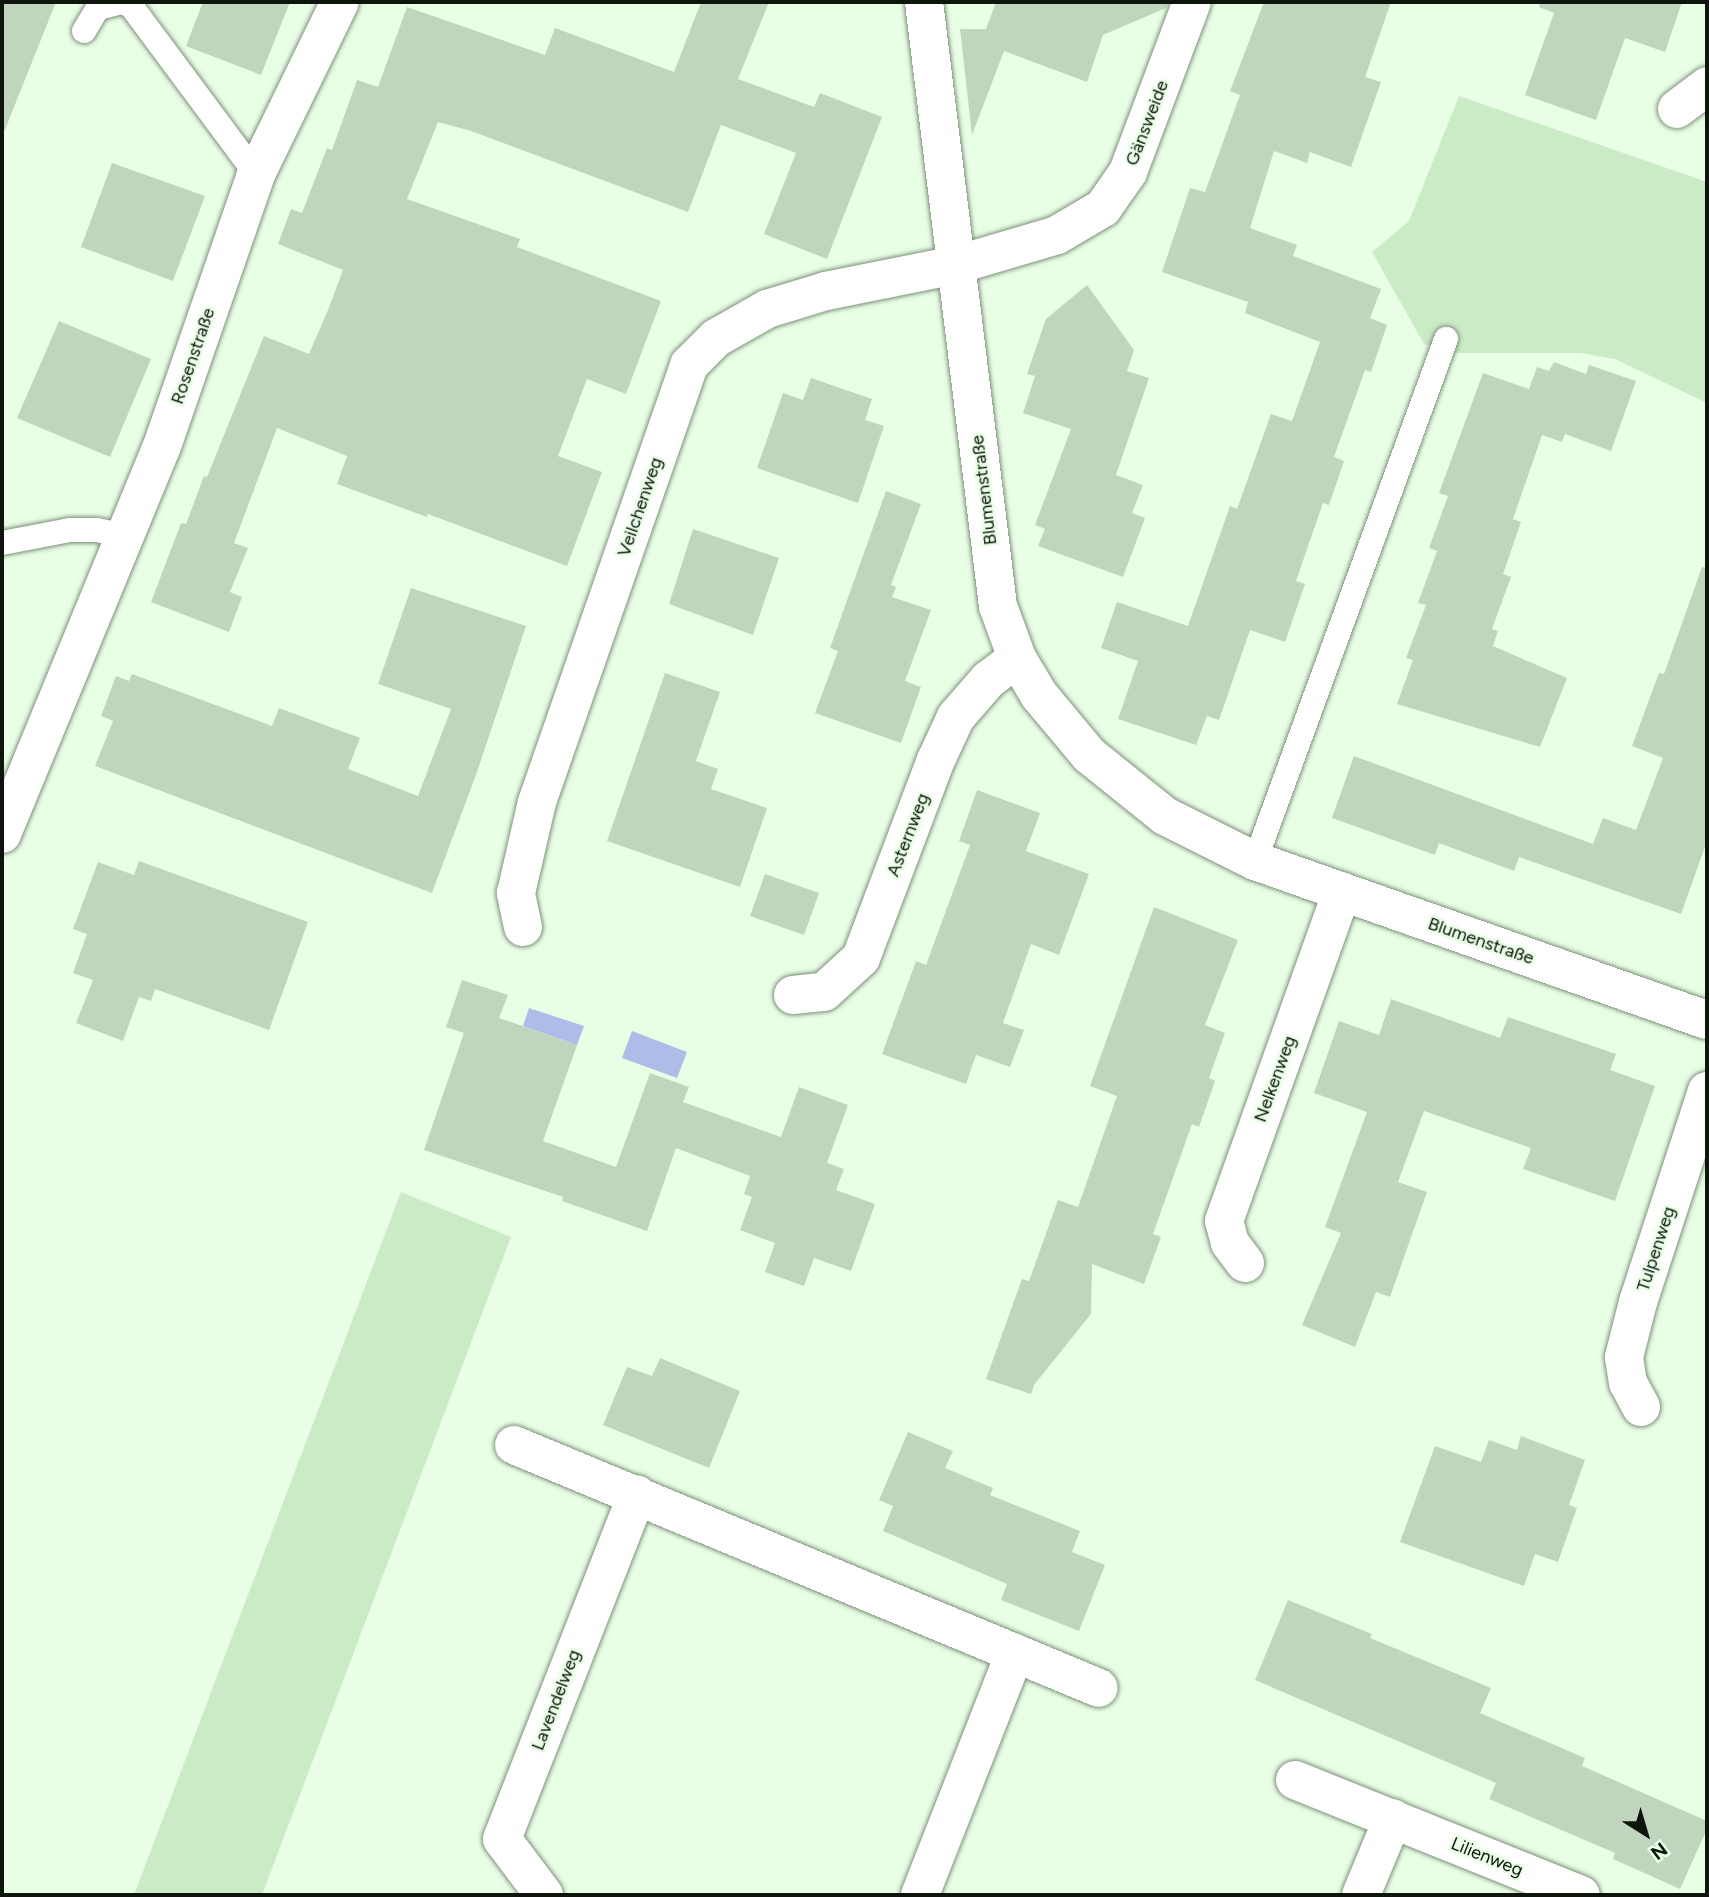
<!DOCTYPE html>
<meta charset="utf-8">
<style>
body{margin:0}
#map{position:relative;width:1709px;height:1897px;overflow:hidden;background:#e8fee5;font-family:Figtree,sans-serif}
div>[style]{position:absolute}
.green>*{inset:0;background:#caebc5}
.water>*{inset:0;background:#aebce8}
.building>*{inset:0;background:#c0d5bd}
.roads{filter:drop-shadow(0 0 2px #7e917b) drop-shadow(0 0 2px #7e917b)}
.service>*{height:24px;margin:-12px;padding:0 12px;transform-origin:12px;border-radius:12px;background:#fff}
.minor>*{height:38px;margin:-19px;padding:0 19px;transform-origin:19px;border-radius:19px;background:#fff}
span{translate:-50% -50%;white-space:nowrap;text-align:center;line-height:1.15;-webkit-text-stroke:5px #e8fee5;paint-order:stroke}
.street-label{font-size:18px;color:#0e150d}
.frame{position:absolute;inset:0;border:4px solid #0e150d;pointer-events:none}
.north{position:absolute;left:1611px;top:1799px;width:70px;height:70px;-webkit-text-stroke:5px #e8fee5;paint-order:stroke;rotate:143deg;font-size:19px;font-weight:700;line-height:28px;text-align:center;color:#0e150d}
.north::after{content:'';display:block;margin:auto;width:24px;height:32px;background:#0e150d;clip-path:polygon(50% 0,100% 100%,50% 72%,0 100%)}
</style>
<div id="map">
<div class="green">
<i style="clip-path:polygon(1459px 96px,1707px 182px,1707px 403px,1615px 359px,1580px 353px,1456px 353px,1424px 344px,1372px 252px,1409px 221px)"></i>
<i style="clip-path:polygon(401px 1192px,511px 1237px,262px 1895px,134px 1895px)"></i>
</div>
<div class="water">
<i style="clip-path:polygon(529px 1008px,584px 1026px,577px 1045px,523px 1026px)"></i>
<i style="clip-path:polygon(632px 1031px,687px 1052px,677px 1078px,622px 1058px)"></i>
</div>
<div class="building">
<i style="clip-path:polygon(2px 2px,56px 2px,4px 132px,2px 132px)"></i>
<i style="clip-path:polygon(203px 2px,290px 2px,261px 75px,186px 46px)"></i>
<i style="clip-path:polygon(701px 2px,769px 2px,738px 79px,814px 107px,820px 93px,882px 117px,827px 259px,764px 234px,796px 153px,721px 125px,688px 212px,471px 131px,438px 122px,407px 199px,520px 239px,517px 247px,661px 301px,626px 394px,587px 379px,558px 456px,602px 472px,567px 566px,428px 514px,427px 517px,337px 484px,347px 456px,277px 428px,234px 543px,248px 548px,230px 592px,242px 597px,229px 632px,151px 602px,181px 523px,186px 524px,204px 476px,207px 477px,264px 336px,309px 354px,328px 310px,343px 270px,278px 244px,291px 209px,302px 213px,327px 148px,332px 150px,357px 80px,378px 87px,407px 7px,545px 55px,555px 28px,674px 72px)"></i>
<i style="clip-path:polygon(996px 2px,1169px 2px,1166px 8px,1103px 35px,1087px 82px,1004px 51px,972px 135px,960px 29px,986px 29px)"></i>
<i style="clip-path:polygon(1264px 2px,1391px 2px,1365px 77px,1381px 82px,1351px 167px,1310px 152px,1307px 163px,1274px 151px,1250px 228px,1297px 245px,1293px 256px,1381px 289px,1370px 318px,1387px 325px,1371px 372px,1365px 370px,1334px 457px,1344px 461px,1329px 505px,1323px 503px,1296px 581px,1305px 584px,1285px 642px,1250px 630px,1219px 720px,1207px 716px,1196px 745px,1118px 719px,1138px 661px,1101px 648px,1117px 602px,1188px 626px,1230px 506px,1237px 509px,1271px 414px,1292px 421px,1320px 342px,1245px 313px,1248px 302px,1162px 272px,1190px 188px,1205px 192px,1240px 95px,1230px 91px)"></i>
<i style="clip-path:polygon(1540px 2px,1682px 2px,1665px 52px,1625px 38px,1596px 120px,1525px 95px,1554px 13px,1539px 7px)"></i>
<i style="clip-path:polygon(112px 163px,205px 196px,173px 281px,81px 247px)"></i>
<i style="clip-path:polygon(1087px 285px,1134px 350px,1127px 371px,1149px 378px,1116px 475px,1143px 485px,1132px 513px,1145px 518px,1123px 577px,1038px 546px,1045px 529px,1035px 525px,1071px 429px,1023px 413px,1035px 376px,1027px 374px,1046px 319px)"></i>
<i style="clip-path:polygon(59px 321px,151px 359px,110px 457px,17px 418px)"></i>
<i style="clip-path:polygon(1554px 362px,1586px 374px,1589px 365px,1636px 381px,1611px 451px,1565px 434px,1562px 442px,1542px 435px,1513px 519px,1521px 522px,1503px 574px,1511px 577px,1492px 629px,1498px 631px,1493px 646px,1567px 678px,1540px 747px,1397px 704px,1413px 660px,1406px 658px,1426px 605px,1418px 603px,1437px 551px,1429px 548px,1448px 496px,1439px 493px,1483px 373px,1529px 389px,1537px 367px,1549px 371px)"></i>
<i style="clip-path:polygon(811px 378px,872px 399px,865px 420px,884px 426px,858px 503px,757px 468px,783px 393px,803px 400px)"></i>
<i style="clip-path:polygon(886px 491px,921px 504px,891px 585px,896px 587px,892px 597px,931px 610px,905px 681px,921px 687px,901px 743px,815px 713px,838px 651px,830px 648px)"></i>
<i style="clip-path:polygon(693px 529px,779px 558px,753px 635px,669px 604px)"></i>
<i style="clip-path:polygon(1702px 567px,1707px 568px,1707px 841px,1681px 914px,1519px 857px,1514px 871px,1439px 843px,1435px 855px,1332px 818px,1354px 756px,1593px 844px,1603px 818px,1636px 830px,1663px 758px,1632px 746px,1659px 673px,1664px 674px)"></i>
<i style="clip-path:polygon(411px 588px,526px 626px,477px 772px,432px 893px,95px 766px,113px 721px,101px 716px,116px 676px,129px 681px,132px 674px,272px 726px,279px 708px,360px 738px,348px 769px,418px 796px,451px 709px,378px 684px)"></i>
<i style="clip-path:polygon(665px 673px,720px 692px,696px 761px,718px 769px,711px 789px,767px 808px,740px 887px,607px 841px)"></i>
<i style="clip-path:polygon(977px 790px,1040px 813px,1026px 851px,1089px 874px,1059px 955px,1031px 944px,1003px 1023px,1024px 1030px,1010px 1067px,976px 1055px,966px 1084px,882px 1054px,916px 961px,926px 965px,970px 845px,959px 841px)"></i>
<i style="clip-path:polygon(139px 861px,308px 922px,269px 1030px,155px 989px,151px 1001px,139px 997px,123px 1041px,76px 1023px,93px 980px,73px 973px,87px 934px,73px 929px,98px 862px,134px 875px)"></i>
<i style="clip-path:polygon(765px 874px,819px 893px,804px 935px,750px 916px)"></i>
<i style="clip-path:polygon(1154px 907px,1238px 940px,1205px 1025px,1225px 1033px,1209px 1078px,1215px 1081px,1199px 1127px,1192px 1124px,1153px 1234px,1161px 1237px,1144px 1284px,1092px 1264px,1091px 1314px,1034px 1385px,1031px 1394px,986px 1379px,1022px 1279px,1029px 1281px,1058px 1200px,1078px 1207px,1117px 1096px,1090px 1086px)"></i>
<i style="clip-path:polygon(462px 980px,508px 995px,499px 1018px,577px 1045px,543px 1141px,616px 1167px,650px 1073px,689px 1087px,683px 1102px,781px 1137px,799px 1087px,848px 1105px,827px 1163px,844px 1169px,836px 1190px,875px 1204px,851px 1271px,814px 1258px,804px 1286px,765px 1272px,775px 1243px,740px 1230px,752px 1197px,744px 1194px,750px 1176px,676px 1148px,647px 1231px,562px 1201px,563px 1197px,424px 1150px,464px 1033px,446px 1027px)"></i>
<i style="clip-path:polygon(1391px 999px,1500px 1038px,1508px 1017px,1616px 1054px,1610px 1070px,1655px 1086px,1615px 1201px,1523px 1169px,1531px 1148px,1424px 1111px,1398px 1182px,1427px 1192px,1390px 1297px,1376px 1292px,1355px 1347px,1302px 1325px,1341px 1233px,1325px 1227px,1367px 1112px,1314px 1093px,1339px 1021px,1379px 1035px)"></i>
<i style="clip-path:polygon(660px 1358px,740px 1391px,709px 1468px,603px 1425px,627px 1367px,652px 1376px)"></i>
<i style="clip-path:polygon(908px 1432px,953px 1451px,945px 1468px,993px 1488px,990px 1495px,1080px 1531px,1072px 1552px,1105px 1565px,1079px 1631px,1001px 1600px,1007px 1584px,883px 1531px,893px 1506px,879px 1500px)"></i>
<i style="clip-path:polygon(1521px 1436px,1585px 1460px,1569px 1505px,1577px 1508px,1558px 1562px,1535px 1554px,1524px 1586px,1400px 1542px,1435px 1446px,1481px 1462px,1489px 1440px,1517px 1450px)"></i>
<i style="clip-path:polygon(1288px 1600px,1372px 1634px,1370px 1638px,1491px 1688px,1480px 1713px,1585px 1758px,1582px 1766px,1707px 1821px,1707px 1829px,1680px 1889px,1613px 1859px,1615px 1853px,1489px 1799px,1496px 1783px,1255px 1680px)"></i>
</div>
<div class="roads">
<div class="service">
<i style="left:124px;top:2px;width:9px;rotate:32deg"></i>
<i style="left:132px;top:7px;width:208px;rotate:53.4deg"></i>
<i style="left:84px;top:31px;width:27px;rotate:-59deg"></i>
<i style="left:98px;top:8px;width:25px;rotate:-14deg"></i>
<i style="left:2px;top:543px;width:69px;rotate:-10.8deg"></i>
<i style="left:70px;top:530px;width:27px"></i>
<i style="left:97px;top:530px;width:30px;rotate:12deg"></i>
<i style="left:1255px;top:861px;width:556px;rotate:-69.9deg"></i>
</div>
<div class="minor">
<i style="left:924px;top:2px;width:609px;rotate:83.02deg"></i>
<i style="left:998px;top:606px;width:55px;rotate:69.9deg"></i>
<i style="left:1017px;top:658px;width:43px;rotate:59.3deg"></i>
<i style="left:1039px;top:695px;width:78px;rotate:50.2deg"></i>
<i style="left:1089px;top:755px;width:97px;rotate:38.8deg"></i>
<i style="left:1165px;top:816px;width:101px;rotate:26.6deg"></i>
<i style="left:1255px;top:861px;width:479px;rotate:19.4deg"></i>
<i style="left:1677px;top:109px;width:38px;rotate:-37deg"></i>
<i style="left:2px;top:834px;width:417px;rotate:-67.6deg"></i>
<i style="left:161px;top:449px;width:291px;rotate:-70.9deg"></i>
<i style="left:256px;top:174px;width:191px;rotate:-64deg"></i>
<i style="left:523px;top:927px;width:35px;rotate:-102deg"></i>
<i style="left:516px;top:893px;width:93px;rotate:-77deg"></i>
<i style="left:537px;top:802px;width:463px;rotate:-70.8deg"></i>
<i style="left:689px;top:365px;width:38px;rotate:-45deg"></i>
<i style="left:716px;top:338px;width:59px;rotate:-29.6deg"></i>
<i style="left:767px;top:309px;width:62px;rotate:-17deg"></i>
<i style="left:826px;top:291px;width:133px;rotate:-11.3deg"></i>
<i style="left:956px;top:265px;width:105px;rotate:-16.5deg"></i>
<i style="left:1057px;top:235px;width:53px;rotate:-30.4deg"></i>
<i style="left:1103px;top:208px;width:44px;rotate:-55.2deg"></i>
<i style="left:1128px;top:172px;width:182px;rotate:-69.4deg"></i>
<i style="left:793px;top:995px;width:31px;rotate:-6deg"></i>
<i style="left:824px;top:992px;width:50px;rotate:-42.6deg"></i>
<i style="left:861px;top:958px;width:212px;rotate:-69.3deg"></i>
<i style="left:936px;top:760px;width:47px;rotate:-65.1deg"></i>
<i style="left:956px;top:717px;width:49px;rotate:-49.1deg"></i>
<i style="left:988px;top:680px;width:36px;rotate:-37deg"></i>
<i style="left:1245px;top:1263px;width:25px;rotate:-127deg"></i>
<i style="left:1230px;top:1243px;width:23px;rotate:-105deg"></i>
<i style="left:1224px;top:1221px;width:350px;rotate:-70.3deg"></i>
<i style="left:1641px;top:1407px;width:27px;rotate:-118deg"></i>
<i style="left:1628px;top:1383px;width:26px;rotate:-99deg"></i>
<i style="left:1624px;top:1357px;width:57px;rotate:-75.7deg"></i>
<i style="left:1638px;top:1302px;width:222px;rotate:-71.9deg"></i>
<i style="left:514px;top:1445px;width:633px;rotate:22.56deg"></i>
<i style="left:1295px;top:1780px;width:308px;rotate:21.9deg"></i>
<i style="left:544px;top:1895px;width:70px;rotate:-126.9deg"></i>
<i style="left:502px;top:1839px;width:370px;rotate:-68.6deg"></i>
<i style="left:920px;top:1895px;width:260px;rotate:-68.6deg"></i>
<i style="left:1361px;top:1895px;width:83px;rotate:-67.4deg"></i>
</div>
</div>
<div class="street-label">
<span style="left:1147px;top:123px;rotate:-69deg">Gänsweide</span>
<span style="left:193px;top:356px;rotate:-71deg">Rosenstraße</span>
<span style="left:984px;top:490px;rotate:-97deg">Blumenstraße</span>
<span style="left:640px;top:507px;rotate:-71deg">Veilchenweg</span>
<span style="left:908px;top:835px;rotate:-69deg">Asternweg</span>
<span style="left:1481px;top:941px;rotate:19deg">Blumenstraße</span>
<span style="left:1275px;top:1079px;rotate:-70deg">Nelkenweg</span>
<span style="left:1656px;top:1249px;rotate:-72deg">Tulpenweg</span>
<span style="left:556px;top:1700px;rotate:-69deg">Lavendelweg</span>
<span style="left:1487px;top:1857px;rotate:22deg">Lilienweg</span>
</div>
<div class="frame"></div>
<div class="north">N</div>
</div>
